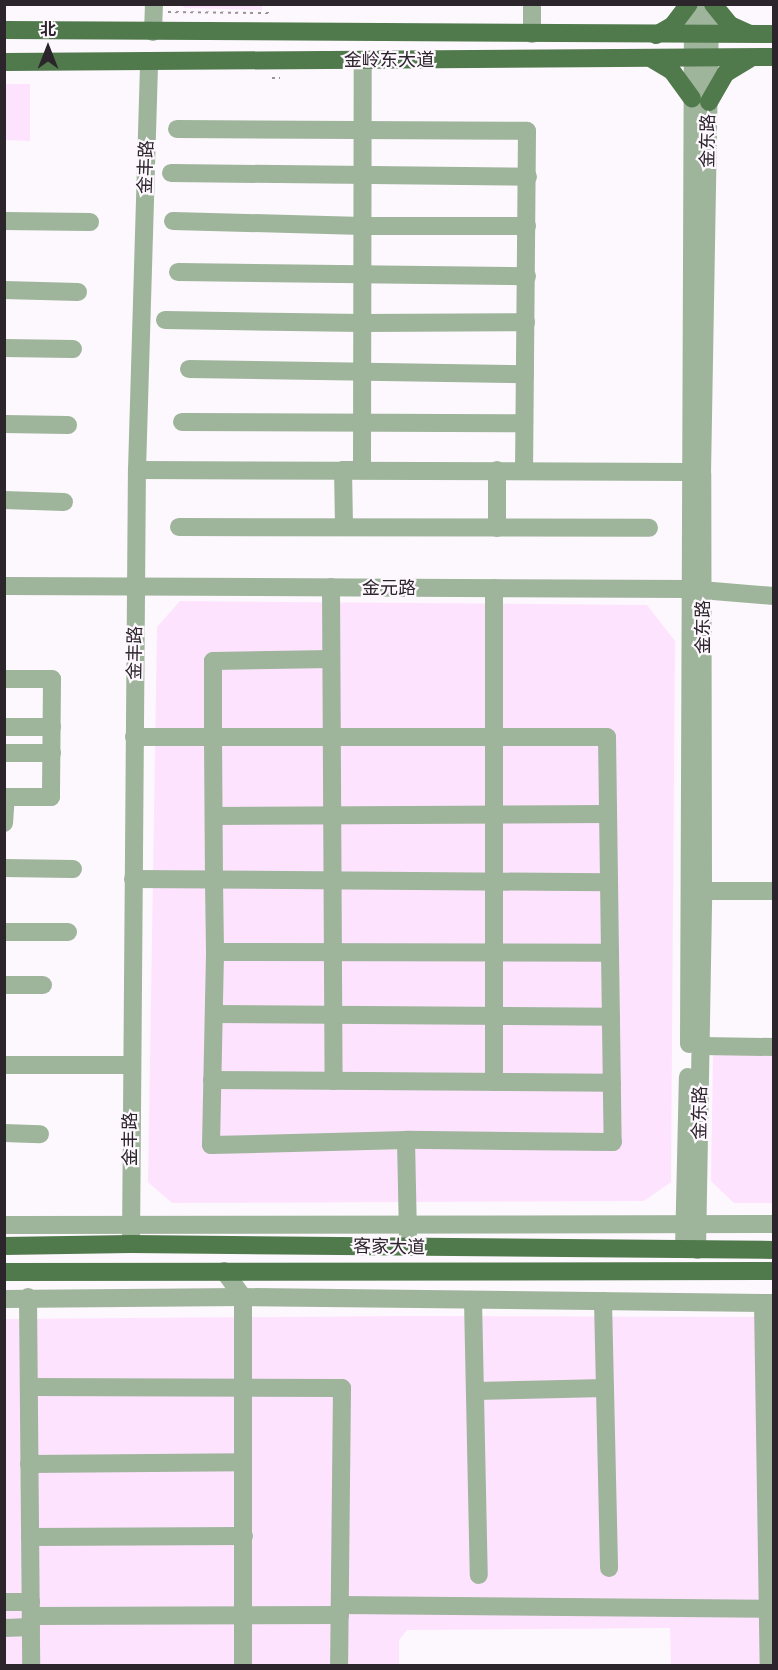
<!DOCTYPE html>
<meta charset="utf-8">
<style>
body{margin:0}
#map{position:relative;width:778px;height:1670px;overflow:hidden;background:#fdf8fd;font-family:"DM Sans","Noto Sans SC",sans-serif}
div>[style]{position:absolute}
.built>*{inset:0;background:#fee3fe}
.path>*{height:2px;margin-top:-1px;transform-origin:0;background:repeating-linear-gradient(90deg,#999399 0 3px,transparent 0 7.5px)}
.minor>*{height:18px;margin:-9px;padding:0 9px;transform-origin:9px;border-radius:9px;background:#9eb49b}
.major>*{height:18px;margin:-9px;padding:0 9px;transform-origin:9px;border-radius:9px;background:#50794c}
span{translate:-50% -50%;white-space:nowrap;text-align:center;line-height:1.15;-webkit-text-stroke:4.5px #fdf8fd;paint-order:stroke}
.street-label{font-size:18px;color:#2c252c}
.frame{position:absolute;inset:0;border:6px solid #2c252c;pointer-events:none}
.north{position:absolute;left:18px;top:18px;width:60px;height:60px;-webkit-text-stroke:4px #fdf8fd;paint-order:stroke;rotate:0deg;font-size:16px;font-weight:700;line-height:24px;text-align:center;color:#2c252c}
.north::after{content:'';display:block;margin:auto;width:21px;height:27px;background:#2c252c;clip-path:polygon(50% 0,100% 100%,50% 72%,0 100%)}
</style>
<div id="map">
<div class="built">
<i style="clip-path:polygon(181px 5px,262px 5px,262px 10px,185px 8px)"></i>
<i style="clip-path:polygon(5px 84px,30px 84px,30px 141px,5px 140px)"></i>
<i style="clip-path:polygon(180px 601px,647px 605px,675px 641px,671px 1182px,644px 1201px,172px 1203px,148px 1182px,157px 627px)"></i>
<i style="clip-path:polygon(713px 1055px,773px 1055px,773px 1203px,734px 1203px,711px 1181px)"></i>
<i style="clip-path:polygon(404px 1316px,773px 1317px,773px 1665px,671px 1665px,670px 1628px,407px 1630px,399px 1640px,399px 1665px,5px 1665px,4px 1319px)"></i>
</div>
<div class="path">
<i style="left:168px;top:12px;width:102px;rotate:0.6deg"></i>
<i style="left:272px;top:78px;width:8px"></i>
</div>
<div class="minor">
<i style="left:532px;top:4px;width:30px;rotate:90deg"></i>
<i style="left:153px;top:32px;width:28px;rotate:-88deg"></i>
<i style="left:177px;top:129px;width:350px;rotate:0.3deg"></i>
<i style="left:527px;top:131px;width:339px;rotate:90.5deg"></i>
<i style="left:171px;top:173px;width:357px;rotate:0.6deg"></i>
<i style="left:4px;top:221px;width:86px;rotate:0.7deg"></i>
<i style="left:173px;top:221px;width:190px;rotate:1.5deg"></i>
<i style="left:363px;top:226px;width:164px"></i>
<i style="left:178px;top:272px;width:349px;rotate:0.7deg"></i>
<i style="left:4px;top:290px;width:74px;rotate:1.5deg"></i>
<i style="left:165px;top:320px;width:197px;rotate:0.9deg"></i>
<i style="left:362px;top:323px;width:164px;rotate:-0.3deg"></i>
<i style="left:4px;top:348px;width:69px;rotate:0.8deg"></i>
<i style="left:189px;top:369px;width:336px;rotate:0.9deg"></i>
<i style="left:182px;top:422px;width:342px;rotate:0.2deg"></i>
<i style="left:4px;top:424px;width:64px;rotate:0.9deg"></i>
<i style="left:137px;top:470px;width:552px;rotate:0.21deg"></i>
<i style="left:497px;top:470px;width:58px;rotate:90deg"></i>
<i style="left:4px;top:500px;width:60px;rotate:1.9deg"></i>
<i style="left:344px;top:526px;width:56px;rotate:-91deg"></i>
<i style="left:343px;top:470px;width:19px"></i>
<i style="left:362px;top:470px;width:410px;rotate:-89.9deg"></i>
<i style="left:179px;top:527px;width:470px;rotate:0.1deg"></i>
<i style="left:4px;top:586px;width:685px;rotate:0.25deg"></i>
<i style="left:689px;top:589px;width:85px;rotate:4.7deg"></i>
<i style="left:331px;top:587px;width:494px;rotate:89.7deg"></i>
<i style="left:4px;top:679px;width:48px"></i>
<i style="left:52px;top:679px;width:118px;rotate:90.5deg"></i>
<i style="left:51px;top:797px;width:47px;rotate:180deg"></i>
<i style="left:4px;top:727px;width:48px"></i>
<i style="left:134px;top:737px;width:473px"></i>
<i style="left:607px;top:737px;width:405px;rotate:89.2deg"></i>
<i style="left:613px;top:1142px;width:207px;rotate:-179.4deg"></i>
<i style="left:406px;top:1140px;width:195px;rotate:178.5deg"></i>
<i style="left:211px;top:1145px;width:193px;rotate:-88.8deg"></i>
<i style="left:215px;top:952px;width:72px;rotate:-90.8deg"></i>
<i style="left:214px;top:880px;width:143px;rotate:-90.4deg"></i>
<i style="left:213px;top:737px;width:76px;rotate:-90deg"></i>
<i style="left:213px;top:661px;width:118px;rotate:-1deg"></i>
<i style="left:4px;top:753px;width:48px"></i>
<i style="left:214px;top:816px;width:394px;rotate:-0.3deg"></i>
<i style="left:4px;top:823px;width:26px;rotate:-86deg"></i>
<i style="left:4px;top:868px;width:69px;rotate:0.8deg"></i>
<i style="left:133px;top:879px;width:476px;rotate:0.4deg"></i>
<i style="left:703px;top:891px;width:71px"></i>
<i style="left:4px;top:932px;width:64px"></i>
<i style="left:215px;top:952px;width:393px;rotate:0.1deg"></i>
<i style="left:4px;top:985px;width:39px"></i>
<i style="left:214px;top:1014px;width:397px;rotate:0.4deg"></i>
<i style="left:689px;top:1044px;width:1040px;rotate:-89.78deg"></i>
<i style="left:701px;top:1046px;width:73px;rotate:0.8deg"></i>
<i style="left:4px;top:1065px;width:127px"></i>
<i style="left:212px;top:1080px;width:400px;rotate:0.4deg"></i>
<i style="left:494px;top:1082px;width:494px;rotate:-90deg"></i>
<i style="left:4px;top:1133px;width:36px;rotate:2deg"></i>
<i style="left:406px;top:1140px;width:96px;rotate:88.8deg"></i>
<i style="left:4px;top:1225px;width:770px;rotate:-0.07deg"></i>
<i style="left:131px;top:1244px;width:774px;rotate:-89.56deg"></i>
<i style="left:137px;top:470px;width:408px;rotate:-88.3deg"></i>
<i style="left:684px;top:1249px;width:172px;rotate:-88.7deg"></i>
<i style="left:697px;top:1250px;width:359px;rotate:-89deg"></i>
<i style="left:703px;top:891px;width:417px;rotate:-90.1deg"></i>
<i style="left:702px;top:474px;width:470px;rotate:-89deg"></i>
<i style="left:224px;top:1271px;width:32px;rotate:54deg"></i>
<i style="left:243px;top:1297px;width:369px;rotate:90deg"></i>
<i style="left:28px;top:1297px;width:369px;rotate:89.5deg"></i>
<i style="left:4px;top:1299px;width:239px;rotate:-0.5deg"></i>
<i style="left:243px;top:1297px;width:531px;rotate:0.65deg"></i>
<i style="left:473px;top:1300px;width:275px;rotate:88.8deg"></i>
<i style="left:603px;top:1301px;width:267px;rotate:88.7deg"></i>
<i style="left:763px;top:1303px;width:363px;rotate:89.1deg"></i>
<i style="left:29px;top:1387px;width:313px;rotate:0.2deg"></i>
<i style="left:342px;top:1388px;width:278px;rotate:90.6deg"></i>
<i style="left:475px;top:1391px;width:130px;rotate:-1.3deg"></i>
<i style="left:29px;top:1464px;width:214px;rotate:-0.5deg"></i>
<i style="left:30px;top:1537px;width:214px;rotate:-0.3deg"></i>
<i style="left:4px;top:1602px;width:27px"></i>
<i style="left:340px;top:1605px;width:434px;rotate:0.5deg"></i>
<i style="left:31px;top:1616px;width:309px;rotate:-0.2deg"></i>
<i style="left:4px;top:1628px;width:27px;rotate:-2deg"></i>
</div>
<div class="major">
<i style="left:713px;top:4px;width:27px;rotate:51deg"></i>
<i style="left:730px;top:25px;width:20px;rotate:24deg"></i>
<i style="left:4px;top:30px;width:770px;rotate:0.3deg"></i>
<i style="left:656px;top:35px;width:20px;rotate:-30deg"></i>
<i style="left:673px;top:25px;width:26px;rotate:-53deg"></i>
<i style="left:652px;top:59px;width:23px;rotate:31deg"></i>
<i style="left:672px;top:71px;width:34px;rotate:54deg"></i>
<i style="left:4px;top:62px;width:770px;rotate:-0.37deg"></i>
<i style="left:709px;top:102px;width:34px;rotate:-60deg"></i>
<i style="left:726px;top:73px;width:27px;rotate:-31deg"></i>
<i style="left:4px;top:1246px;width:127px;rotate:-0.9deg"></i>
<i style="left:131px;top:1244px;width:643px;rotate:0.53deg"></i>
<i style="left:4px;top:1272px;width:770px;rotate:-0.07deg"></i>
</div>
<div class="street-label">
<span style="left:389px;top:60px">金岭东大道</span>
<span style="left:708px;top:141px;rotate:-89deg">金东路</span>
<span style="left:146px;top:167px;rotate:-88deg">金丰路</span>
<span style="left:389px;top:588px">金元路</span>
<span style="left:703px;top:627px;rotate:-90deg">金东路</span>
<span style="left:135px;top:653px;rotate:-89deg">金丰路</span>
<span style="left:700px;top:1113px;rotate:-89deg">金东路</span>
<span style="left:130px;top:1139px;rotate:-90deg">金丰路</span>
<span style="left:389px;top:1247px;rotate:1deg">客家大道</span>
</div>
<div class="frame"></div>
<div class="north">北</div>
</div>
